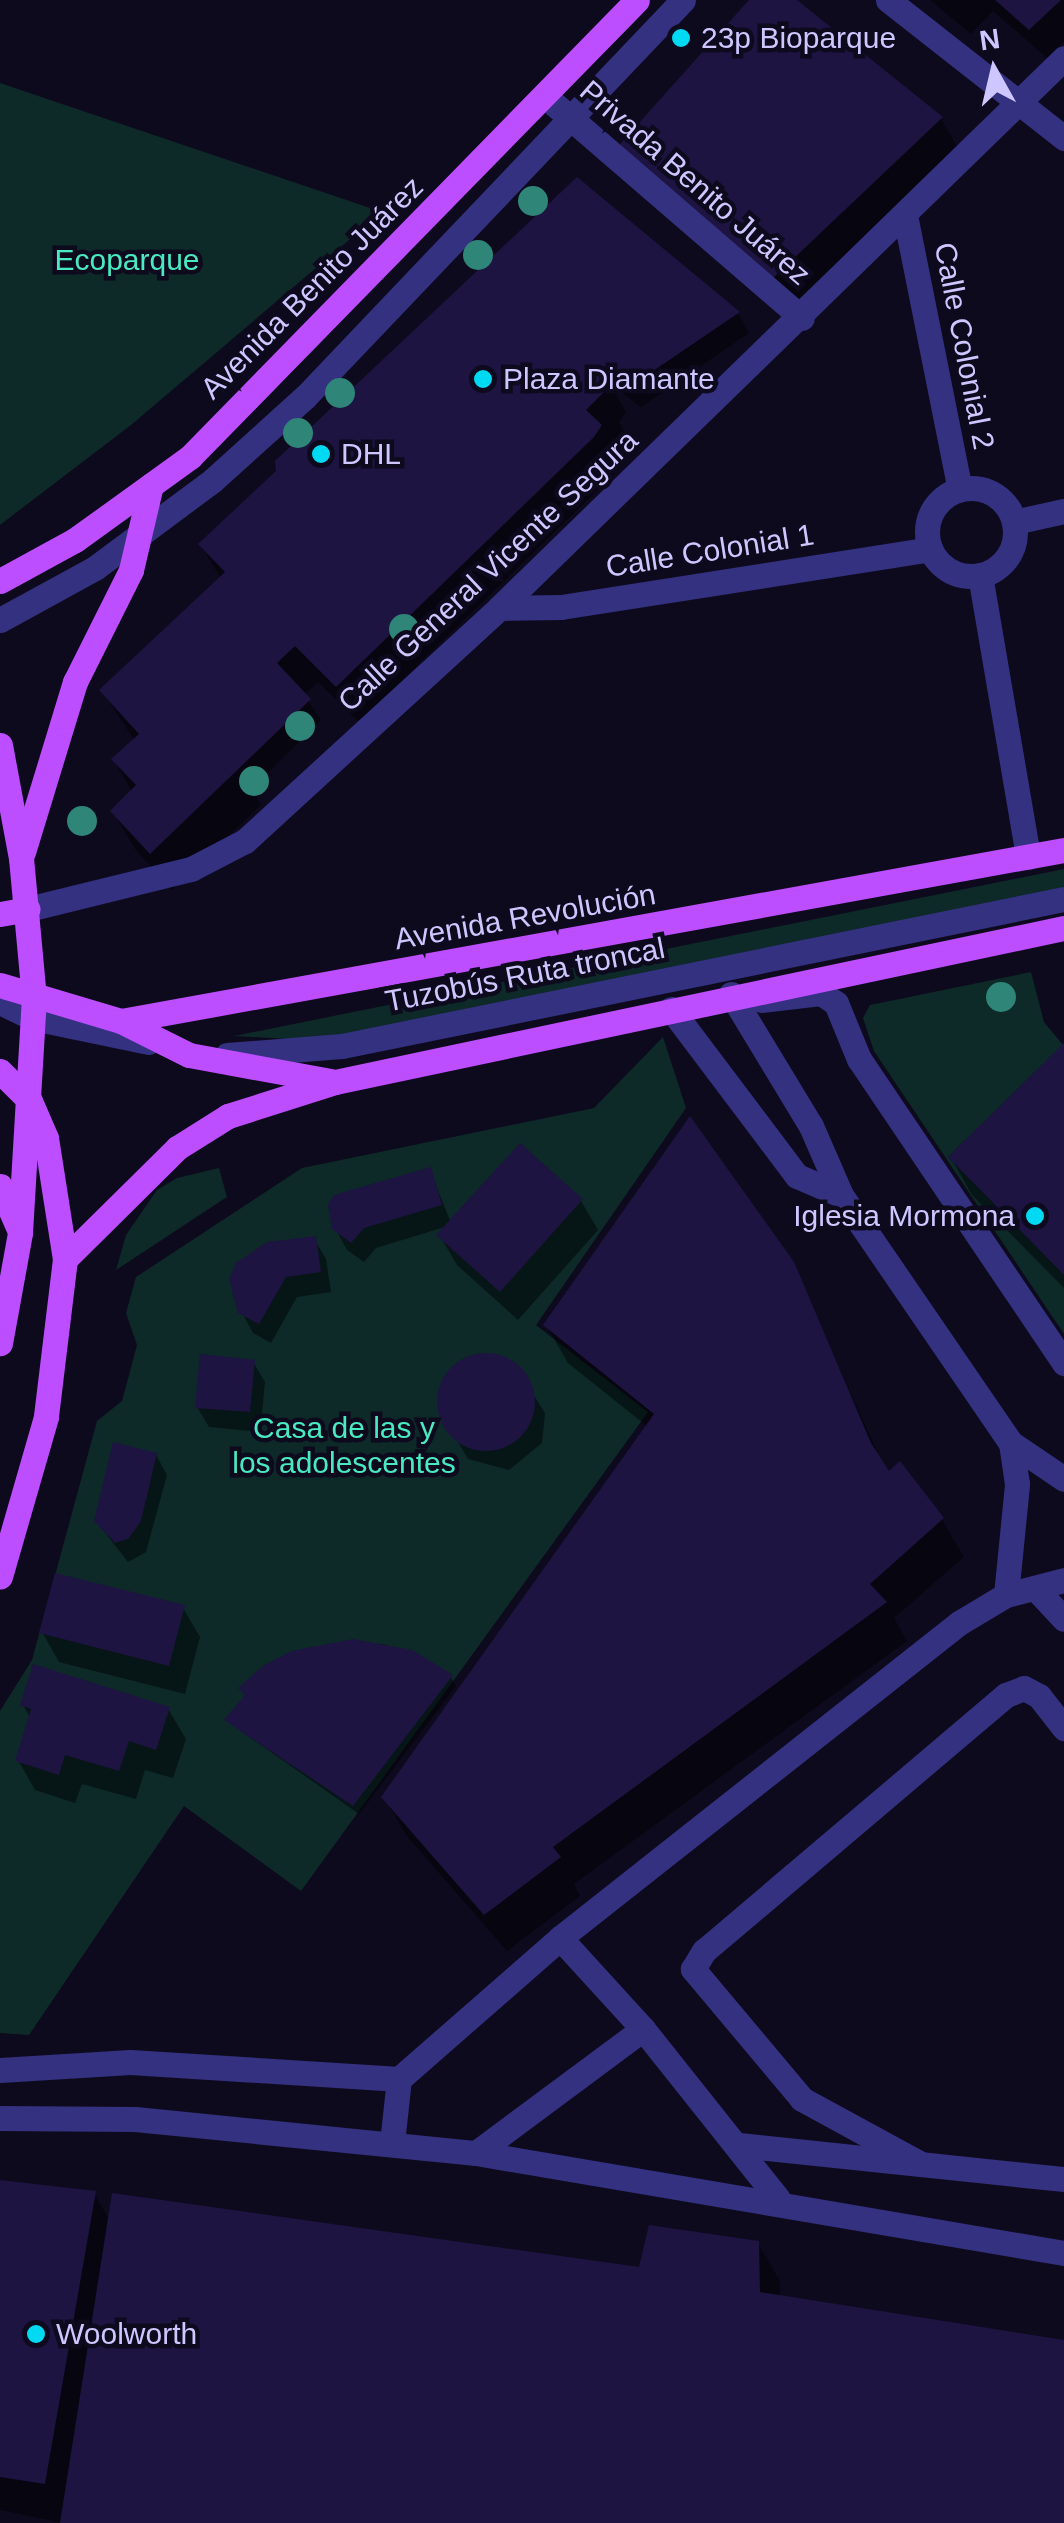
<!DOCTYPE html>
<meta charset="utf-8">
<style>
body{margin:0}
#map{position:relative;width:1064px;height:2523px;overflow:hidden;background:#0e0a1e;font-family:Helvetica,sans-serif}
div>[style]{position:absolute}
.green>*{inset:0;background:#0d2928}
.shadow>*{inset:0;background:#0007}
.building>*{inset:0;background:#1e1441}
.round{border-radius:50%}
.minor>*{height:25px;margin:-12.5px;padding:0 12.5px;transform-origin:12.5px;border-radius:12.5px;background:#343181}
.minor>.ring{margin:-12.5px;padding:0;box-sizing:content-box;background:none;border:25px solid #343181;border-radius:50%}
.major>*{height:25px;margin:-12.5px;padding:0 12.5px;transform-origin:12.5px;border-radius:12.5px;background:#bd4eff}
.trees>*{width:30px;height:30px;margin:-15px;border-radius:50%;background:#2e8578}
.dots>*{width:28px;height:28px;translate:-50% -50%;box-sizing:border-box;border:5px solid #0e0a1e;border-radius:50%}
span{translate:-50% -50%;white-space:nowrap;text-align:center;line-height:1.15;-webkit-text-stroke:9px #0e0a1e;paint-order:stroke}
.poi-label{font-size:30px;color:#cec7ff}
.left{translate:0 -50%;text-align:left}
.right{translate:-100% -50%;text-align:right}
.street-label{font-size:30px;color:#cec7ff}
.park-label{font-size:30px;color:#49e9c1}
.north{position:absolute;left:944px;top:20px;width:100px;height:100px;-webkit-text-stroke:8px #0e0a1e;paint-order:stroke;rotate:352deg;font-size:28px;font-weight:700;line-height:40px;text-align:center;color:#cec7ff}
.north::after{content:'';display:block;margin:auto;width:35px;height:45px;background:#cec7ff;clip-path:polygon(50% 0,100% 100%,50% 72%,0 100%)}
</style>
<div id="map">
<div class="green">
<i style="clip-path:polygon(0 83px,382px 212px,131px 425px,0 525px)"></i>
<i style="clip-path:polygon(1064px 869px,1064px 892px,324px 1041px,234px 1036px)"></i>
<i style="clip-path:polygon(1031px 972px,1044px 1022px,1063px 1045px,948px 1157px,1064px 1275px,1064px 1334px,874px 1051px,863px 1018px,870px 1005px)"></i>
<i style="clip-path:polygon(663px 1037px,686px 1108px,536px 1325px,648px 1412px,301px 1891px,184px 1806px,29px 2035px,0 2033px,0 1711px,32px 1660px,97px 1421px,122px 1401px,137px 1345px,126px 1313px,136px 1277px,302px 1168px,594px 1108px)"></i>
<i style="clip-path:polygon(219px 1168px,227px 1197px,116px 1270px,126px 1235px,157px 1190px,177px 1178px)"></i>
</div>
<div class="shadow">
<i style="clip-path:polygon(753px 0,793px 0,941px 119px,958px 148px,789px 308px,616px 153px)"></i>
<i style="clip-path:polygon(930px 0,1064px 0,1064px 42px,1047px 58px,993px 11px,971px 34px)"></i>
<i style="clip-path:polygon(738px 313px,749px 333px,641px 407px,611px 385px,626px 412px,619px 422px,624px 431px,610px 444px,621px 464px,614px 474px,359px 722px,318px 682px,304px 695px,321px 720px,255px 785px,246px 779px,261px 805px,172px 890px,135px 849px,113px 812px,132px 792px,114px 760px,135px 741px,102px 691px,221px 579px,201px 545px)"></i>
<i style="clip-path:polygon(1064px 1050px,1064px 1288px,972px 1195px,951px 1158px)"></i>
<i style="clip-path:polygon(430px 1170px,451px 1223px,581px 1201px,598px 1230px,518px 1320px,457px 1265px,440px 1236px,448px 1226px,376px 1248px,364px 1262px,347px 1250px,335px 1228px)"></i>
<i style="clip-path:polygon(314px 1239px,326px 1259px,331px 1292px,297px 1297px,271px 1343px,253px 1333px,233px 1296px,239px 1264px)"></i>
<i style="clip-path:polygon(792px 1264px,886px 1471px,942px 1520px,964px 1557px,894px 1618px,907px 1641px,574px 1884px,580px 1896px,507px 1951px,406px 1835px,384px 1797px,648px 1427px,568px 1363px,546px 1325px)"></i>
<i style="clip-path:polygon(483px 1355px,514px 1364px,545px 1413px,542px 1443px,509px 1470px,468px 1459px,440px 1412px,444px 1381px,453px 1369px)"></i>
<i style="clip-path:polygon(253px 1362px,265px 1382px,260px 1432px,209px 1427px,197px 1407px)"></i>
<i style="clip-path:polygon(156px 1455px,167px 1475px,146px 1552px,128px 1562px,96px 1521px)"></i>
<i style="clip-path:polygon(183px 1608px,200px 1637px,185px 1694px,59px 1662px,42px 1632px)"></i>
<i style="clip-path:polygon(384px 1644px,451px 1677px,456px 1686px,359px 1814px,227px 1721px,246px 1697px,241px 1688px,322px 1646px)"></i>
<i style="clip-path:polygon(23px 1705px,168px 1709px,186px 1739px,173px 1778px,145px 1770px,136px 1799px,82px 1784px,75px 1803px,35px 1790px,18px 1760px,31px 1719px)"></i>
<i style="clip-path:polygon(0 2183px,94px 2193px,110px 2221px,641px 2270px,758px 2243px,780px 2281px,780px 2298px,1064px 2343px,1064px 2523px,62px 2523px,0 2510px)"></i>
</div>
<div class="building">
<i style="clip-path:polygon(749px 0,797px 0,943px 117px,771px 280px,613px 152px)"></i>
<i style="clip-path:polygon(995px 0,1061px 0,1029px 30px)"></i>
<i style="clip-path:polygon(577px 177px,740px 312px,628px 388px,607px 373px,598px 385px,604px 392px,586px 410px,602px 425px,594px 437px,336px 687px,295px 646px,277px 663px,311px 699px,150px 854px,110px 811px,136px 785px,111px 759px,139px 734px,99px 690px,225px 572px,198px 544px,276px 471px,275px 461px)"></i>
<i style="clip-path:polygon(1064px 1043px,1064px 1275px,948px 1157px)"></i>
<i style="clip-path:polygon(690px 1116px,794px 1262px,871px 1443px,889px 1471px,900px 1461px,944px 1518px,870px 1584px,887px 1602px,553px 1847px,561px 1857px,484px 1915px,381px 1797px,654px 1414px,543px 1325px)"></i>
<i style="clip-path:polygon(520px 1143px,583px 1199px,500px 1292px,436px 1235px)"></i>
<i style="clip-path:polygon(431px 1167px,442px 1205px,364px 1228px,351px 1243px,332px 1229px,328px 1205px,334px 1195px)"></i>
<i style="clip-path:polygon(316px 1236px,321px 1272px,286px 1277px,259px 1324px,238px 1313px,229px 1279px,236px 1263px,267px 1242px)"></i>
<i class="round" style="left:437px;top:1353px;width:98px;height:98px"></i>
<i style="clip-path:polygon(200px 1354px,255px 1360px,250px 1412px,195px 1408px)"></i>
<i style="clip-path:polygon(113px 1442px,157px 1453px,141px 1521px,128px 1539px,115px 1543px,94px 1521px)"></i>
<i style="clip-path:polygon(55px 1573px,185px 1605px,169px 1666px,39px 1633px)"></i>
<i style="clip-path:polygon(353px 1639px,412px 1650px,453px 1675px,353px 1806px,224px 1720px,245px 1695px,238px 1688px,263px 1666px,292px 1651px)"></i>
<i style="clip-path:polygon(33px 1664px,170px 1707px,156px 1750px,129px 1741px,119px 1771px,65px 1755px,59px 1775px,15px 1761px,31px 1709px,20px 1705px)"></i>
<i style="clip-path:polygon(0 2180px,96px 2191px,45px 2484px,0 2477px)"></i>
<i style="clip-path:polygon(112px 2193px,639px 2267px,649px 2225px,759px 2241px,760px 2292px,1064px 2340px,1064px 2523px,60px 2523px)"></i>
</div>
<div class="minor">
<i style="left:888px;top:0;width:224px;rotate:38.1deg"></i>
<i style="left:546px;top:97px;width:338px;rotate:40.8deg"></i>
<i style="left:905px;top:215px;width:280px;rotate:78.7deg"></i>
<i class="ring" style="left:927px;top:488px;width:63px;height:63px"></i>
<i style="left:1014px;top:522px;width:51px;rotate:-12.4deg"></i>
<i style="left:980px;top:575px;width:286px;rotate:80.3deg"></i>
<i style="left:499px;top:608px;width:62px;rotate:-0.9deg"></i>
<i style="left:561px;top:607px;width:374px;rotate:-8.9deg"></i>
<i style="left:0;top:620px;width:108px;rotate:-28.7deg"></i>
<i style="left:95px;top:568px;width:147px;rotate:-36.7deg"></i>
<i style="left:213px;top:480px;width:124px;rotate:-42.1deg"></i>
<i style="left:305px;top:397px;width:548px;rotate:-46.4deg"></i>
<i style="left:28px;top:909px;width:168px;rotate:-13.8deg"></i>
<i style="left:191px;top:869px;width:61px;rotate:-27.4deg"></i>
<i style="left:245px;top:841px;width:345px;rotate:-42.5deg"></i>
<i style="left:499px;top:608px;width:788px;rotate:-44.23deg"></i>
<i style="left:731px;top:994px;width:154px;rotate:58.8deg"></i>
<i style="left:811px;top:1126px;width:75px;rotate:66.5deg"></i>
<i style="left:841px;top:1195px;width:301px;rotate:55.6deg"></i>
<i style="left:1011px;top:1443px;width:64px;rotate:34.2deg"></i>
<i style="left:761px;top:1000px;width:60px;rotate:-6.7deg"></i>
<i style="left:821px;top:993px;width:18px;rotate:34deg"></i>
<i style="left:836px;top:1003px;width:61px;rotate:67.7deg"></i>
<i style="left:859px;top:1059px;width:367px;rotate:56deg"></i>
<i style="left:0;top:1002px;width:37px;rotate:26deg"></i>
<i style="left:33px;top:1018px;width:118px;rotate:11.7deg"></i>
<i style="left:671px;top:1009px;width:209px;rotate:53deg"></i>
<i style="left:797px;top:1176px;width:48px;rotate:23.4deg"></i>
<i style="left:227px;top:1055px;width:115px;rotate:-4.5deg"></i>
<i style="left:342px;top:1046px;width:737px;rotate:-11.51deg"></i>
<i style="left:1035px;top:1588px;width:42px;rotate:46.9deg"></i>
<i style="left:1006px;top:1595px;width:112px;rotate:-84.3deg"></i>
<i style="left:1017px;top:1484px;width:41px;rotate:-98.3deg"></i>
<i style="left:560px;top:1938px;width:123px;rotate:47.6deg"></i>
<i style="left:643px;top:2029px;width:217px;rotate:51.5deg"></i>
<i style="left:0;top:2070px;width:130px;rotate:-3.5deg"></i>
<i style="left:130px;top:2062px;width:270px;rotate:3.6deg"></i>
<i style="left:0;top:2118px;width:135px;rotate:0.4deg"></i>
<i style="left:135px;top:2119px;width:343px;rotate:5.7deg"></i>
<i style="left:476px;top:2153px;width:596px;rotate:9.65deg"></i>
<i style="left:392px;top:2143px;width:64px;rotate:-83.8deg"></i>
<i style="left:399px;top:2079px;width:214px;rotate:-41.2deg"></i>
<i style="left:560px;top:1938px;width:508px;rotate:-38.29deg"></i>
<i style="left:959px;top:1623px;width:55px;rotate:-30.8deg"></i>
<i style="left:1006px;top:1595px;width:60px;rotate:-14.5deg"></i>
<i style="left:739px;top:2145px;width:327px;rotate:6deg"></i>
<i style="left:476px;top:2153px;width:208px;rotate:-36.6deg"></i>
<i style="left:921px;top:2164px;width:136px;rotate:-151.4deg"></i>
<i style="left:802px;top:2099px;width:170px;rotate:-130deg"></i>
<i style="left:693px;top:1969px;width:21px;rotate:-59deg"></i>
<i style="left:704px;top:1951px;width:396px;rotate:-40.3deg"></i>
<i style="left:1006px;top:1695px;width:19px;rotate:-21deg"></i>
<i style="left:1024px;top:1688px;width:17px;rotate:28deg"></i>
<i style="left:1039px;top:1696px;width:41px;rotate:52deg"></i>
</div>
<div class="major">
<i style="left:0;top:581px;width:85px;rotate:-28.7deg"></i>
<i style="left:75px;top:540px;width:142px;rotate:-35.8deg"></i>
<i style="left:190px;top:457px;width:639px;rotate:-45.63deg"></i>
<i style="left:0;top:745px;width:115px;rotate:79.5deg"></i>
<i style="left:21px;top:858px;width:140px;rotate:84.7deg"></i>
<i style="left:34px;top:997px;width:236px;rotate:93.4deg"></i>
<i style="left:20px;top:1233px;width:112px;rotate:100.3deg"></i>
<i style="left:23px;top:852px;width:178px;rotate:-73deg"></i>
<i style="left:75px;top:682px;width:125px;rotate:-63.4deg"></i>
<i style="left:131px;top:570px;width:87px;rotate:-76.8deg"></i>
<i style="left:0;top:914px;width:28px;rotate:-10deg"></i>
<i style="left:0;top:985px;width:126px;rotate:16.6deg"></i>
<i style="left:121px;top:1021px;width:958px;rotate:-10.28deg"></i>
<i style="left:121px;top:1021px;width:76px;rotate:26.6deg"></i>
<i style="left:189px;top:1055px;width:144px;rotate:10.4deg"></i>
<i style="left:0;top:1071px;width:42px;rotate:45deg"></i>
<i style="left:30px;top:1101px;width:40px;rotate:66.6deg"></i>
<i style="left:46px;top:1138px;width:122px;rotate:81.1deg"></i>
<i style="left:65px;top:1259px;width:159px;rotate:96.9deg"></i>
<i style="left:46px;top:1417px;width:166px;rotate:106.1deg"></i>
<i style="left:0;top:1186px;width:45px;rotate:66.3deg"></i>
<i style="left:65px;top:1259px;width:158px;rotate:-44.7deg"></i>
<i style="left:177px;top:1148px;width:60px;rotate:-32.1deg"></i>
<i style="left:228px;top:1116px;width:112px;rotate:-17.6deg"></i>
<i style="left:335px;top:1082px;width:745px;rotate:-11.93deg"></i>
</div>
<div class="trees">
<i style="left:533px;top:201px"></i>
<i style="left:478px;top:255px"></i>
<i style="left:340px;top:393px"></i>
<i style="left:298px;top:433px"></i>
<i style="left:404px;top:629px"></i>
<i style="left:300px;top:726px"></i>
<i style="left:254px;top:781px"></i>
<i style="left:82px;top:821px"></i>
<i style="left:1001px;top:997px"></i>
</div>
<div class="dots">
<i style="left:681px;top:38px;background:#00d9f2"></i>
<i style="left:483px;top:379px;background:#00d9f2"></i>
<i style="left:321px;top:454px;background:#00d9f2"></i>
<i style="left:1035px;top:1216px;background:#00d9f2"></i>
<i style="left:36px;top:2334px;background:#00d9f2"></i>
</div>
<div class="poi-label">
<span class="left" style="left:701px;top:38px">23p Bioparque</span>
<span class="left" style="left:503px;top:379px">Plaza Diamante</span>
<span class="left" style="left:341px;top:454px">DHL</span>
<span class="right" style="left:1015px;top:1216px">Iglesia Mormona</span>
<span class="left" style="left:56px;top:2334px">Woolworth</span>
</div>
<div class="street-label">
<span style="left:695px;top:183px;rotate:41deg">Privada Benito Juárez</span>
<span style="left:312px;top:288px;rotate:-45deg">Avenida Benito Juárez</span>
<span style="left:964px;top:346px;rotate:79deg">Calle Colonial 2</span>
<span style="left:710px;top:551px;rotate:-9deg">Calle Colonial 1</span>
<span style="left:488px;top:571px;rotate:-43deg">Calle General Vicente Segura</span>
<span style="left:525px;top:917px;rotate:-10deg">Avenida Revolución</span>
<span style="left:525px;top:975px;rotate:-11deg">Tuzobús Ruta troncal</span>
</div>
<div class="park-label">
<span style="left:127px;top:260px">Ecoparque</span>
<span style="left:344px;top:1445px">Casa de las y<br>los adolescentes</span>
</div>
<div class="north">N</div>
</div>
